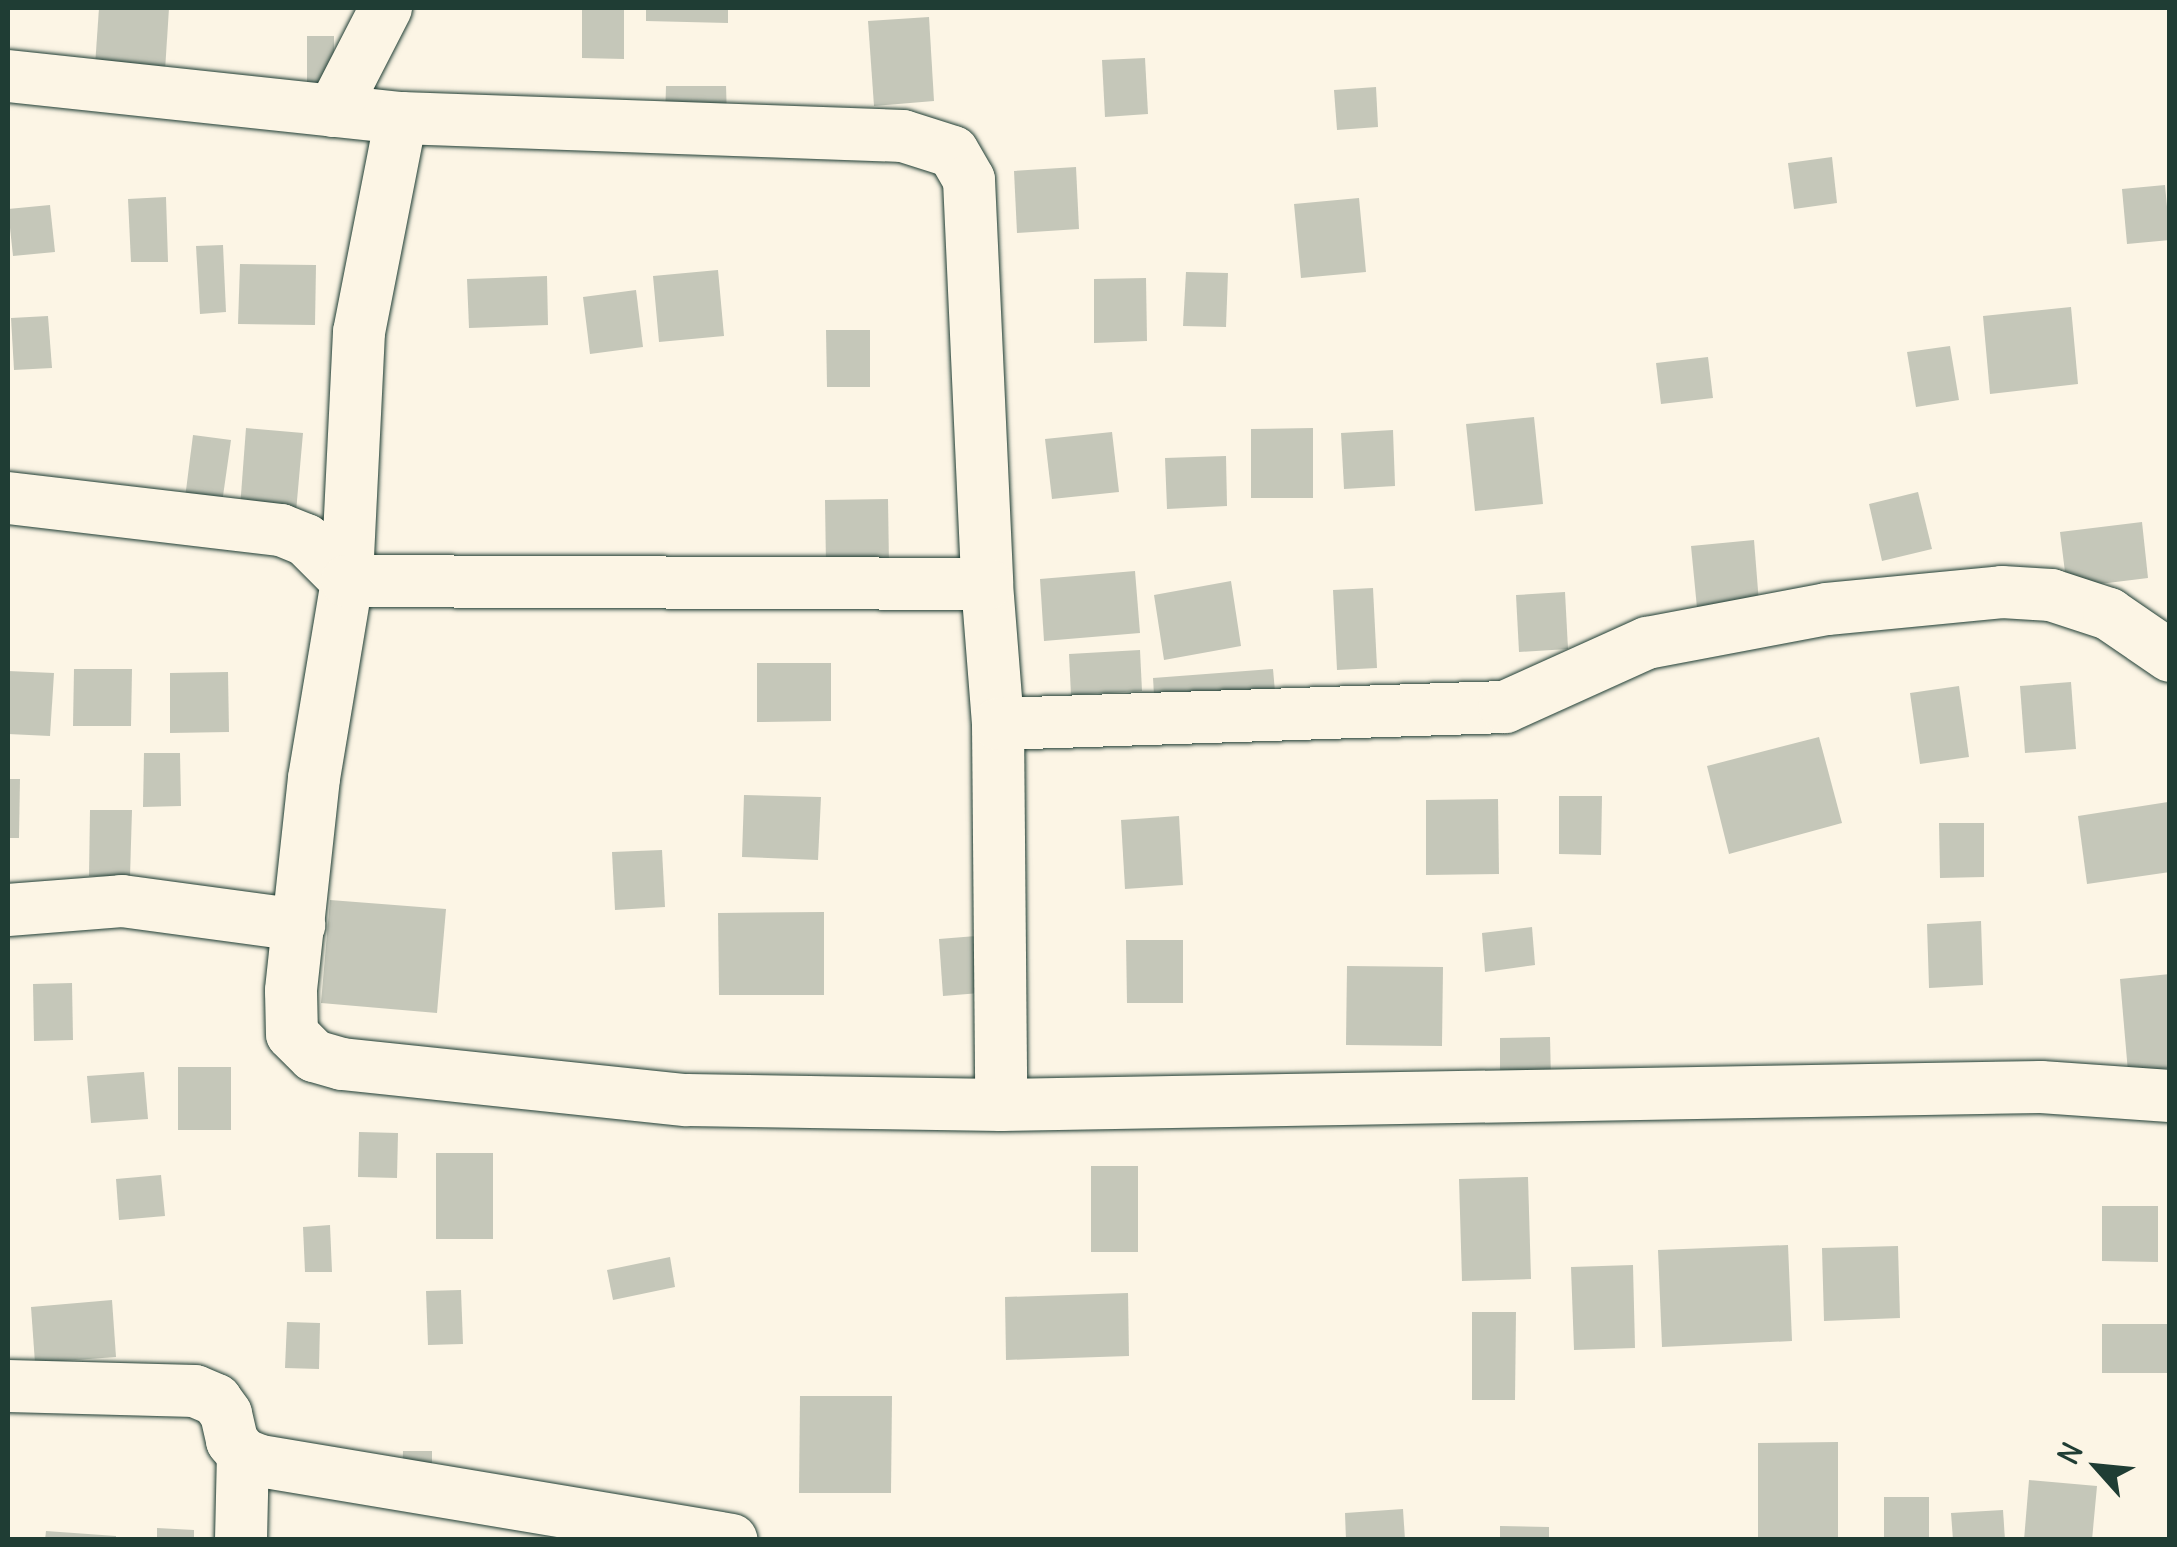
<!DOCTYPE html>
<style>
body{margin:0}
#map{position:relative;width:2177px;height:1547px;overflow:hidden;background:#fcf5e5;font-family:Delius,sans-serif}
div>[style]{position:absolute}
.building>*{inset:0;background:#c5c7b9}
.roads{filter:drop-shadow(0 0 2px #1f3d34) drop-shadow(0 0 2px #1f3d34)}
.minor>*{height:52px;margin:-26px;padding:0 26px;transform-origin:26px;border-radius:26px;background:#fcf5e5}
span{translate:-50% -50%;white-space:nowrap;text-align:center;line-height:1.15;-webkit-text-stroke:9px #fcf5e5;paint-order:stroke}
.frame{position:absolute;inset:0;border:10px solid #1f3d34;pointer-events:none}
.north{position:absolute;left:2047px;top:1417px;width:100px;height:100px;-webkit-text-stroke:8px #fcf5e5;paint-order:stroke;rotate:297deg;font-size:28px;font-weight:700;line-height:40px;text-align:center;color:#1f3d34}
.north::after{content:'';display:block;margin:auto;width:35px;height:45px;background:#1f3d34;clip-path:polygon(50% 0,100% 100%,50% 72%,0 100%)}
</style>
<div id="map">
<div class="building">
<i style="clip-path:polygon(99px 8px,169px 8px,165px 71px,95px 66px)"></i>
<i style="clip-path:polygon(582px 8px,624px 8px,624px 59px,582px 58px)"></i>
<i style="clip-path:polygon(646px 8px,728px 8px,728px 23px,646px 21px)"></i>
<i style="clip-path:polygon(929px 17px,934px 101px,874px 106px,868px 21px)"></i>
<i style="clip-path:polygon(307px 36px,334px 36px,334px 85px,307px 84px)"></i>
<i style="clip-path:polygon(1145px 58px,1148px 114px,1105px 117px,1102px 60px)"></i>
<i style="clip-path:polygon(666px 86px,726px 86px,727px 118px,665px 119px)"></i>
<i style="clip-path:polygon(1376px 87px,1378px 127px,1337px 130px,1334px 90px)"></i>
<i style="clip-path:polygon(1832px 157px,1837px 203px,1794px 209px,1788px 163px)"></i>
<i style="clip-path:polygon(1076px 167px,1079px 229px,1017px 233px,1014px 171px)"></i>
<i style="clip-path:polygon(2165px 185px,2170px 240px,2127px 244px,2122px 189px)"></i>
<i style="clip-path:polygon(166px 197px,168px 262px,131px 262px,128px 199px)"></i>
<i style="clip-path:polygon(1359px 198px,1366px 272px,1301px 278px,1294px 204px)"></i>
<i style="clip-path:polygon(50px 205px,55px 252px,13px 256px,8px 209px)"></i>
<i style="clip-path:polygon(223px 245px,226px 312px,200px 314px,196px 246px)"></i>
<i style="clip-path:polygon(240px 264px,316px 265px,315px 325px,238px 324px)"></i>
<i style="clip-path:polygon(718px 270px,724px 336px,659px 342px,653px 276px)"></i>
<i style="clip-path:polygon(1186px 272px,1228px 273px,1226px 327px,1183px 326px)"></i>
<i style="clip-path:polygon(547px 276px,548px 325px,469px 328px,467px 279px)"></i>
<i style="clip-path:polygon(1146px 278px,1147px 341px,1094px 343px,1094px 279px)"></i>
<i style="clip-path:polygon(636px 290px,643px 347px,590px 354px,583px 297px)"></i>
<i style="clip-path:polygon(2071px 307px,2078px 384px,1990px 394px,1983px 316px)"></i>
<i style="clip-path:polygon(48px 316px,52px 368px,14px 370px,11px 318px)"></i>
<i style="clip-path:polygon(826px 330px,870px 330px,870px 387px,827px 387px)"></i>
<i style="clip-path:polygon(1950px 346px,1959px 400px,1916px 407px,1907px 352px)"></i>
<i style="clip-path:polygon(1708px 357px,1713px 398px,1661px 404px,1656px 363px)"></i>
<i style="clip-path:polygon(1534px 417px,1543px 504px,1475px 511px,1466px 424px)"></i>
<i style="clip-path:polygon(246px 428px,303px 433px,296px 512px,240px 508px)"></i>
<i style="clip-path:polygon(1313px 428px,1313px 498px,1251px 498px,1251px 429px)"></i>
<i style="clip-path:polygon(1393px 430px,1395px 486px,1344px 489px,1341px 433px)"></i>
<i style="clip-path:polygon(1112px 432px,1119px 492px,1052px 499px,1045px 439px)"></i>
<i style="clip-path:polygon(193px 435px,231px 440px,221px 510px,184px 506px)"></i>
<i style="clip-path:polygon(1226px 456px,1227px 506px,1167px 509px,1165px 458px)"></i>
<i style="clip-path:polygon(1918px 492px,1932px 549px,1882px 561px,1869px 504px)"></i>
<i style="clip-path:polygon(888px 499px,889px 565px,826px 566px,825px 500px)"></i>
<i style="clip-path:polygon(2142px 522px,2148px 578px,2067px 588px,2060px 532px)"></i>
<i style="clip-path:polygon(1754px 540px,1759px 603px,1697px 608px,1691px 546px)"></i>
<i style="clip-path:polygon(1135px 571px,1140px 633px,1044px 641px,1040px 579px)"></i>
<i style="clip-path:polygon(1231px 581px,1241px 646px,1164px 660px,1154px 595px)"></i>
<i style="clip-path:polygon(1373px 588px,1377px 668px,1337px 670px,1333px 590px)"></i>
<i style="clip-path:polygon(1565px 592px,1568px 649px,1519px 652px,1516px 595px)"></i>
<i style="clip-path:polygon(1140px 650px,1142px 691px,1071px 695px,1069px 654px)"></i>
<i style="clip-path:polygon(757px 663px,831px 663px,831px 721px,757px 722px)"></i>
<i style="clip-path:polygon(74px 669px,132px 669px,131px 726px,73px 726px)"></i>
<i style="clip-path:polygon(1273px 669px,1276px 703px,1155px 712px,1153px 678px)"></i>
<i style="clip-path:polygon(8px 671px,54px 673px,50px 736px,8px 734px)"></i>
<i style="clip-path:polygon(228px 672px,229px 732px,170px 733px,170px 673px)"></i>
<i style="clip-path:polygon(2071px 682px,2076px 749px,2025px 753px,2020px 686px)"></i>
<i style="clip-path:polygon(1959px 686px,1969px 757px,1920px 764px,1910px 693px)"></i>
<i style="clip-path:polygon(1819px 737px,1842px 823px,1729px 854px,1707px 766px)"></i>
<i style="clip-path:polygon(144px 753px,180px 753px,181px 806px,143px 807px)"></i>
<i style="clip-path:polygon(8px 779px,20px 779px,19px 838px,8px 838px)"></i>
<i style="clip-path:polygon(744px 795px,821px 797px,818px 860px,742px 857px)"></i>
<i style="clip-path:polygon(1559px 796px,1602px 796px,1601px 855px,1559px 854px)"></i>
<i style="clip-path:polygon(1498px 799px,1499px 874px,1426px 875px,1426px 800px)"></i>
<i style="clip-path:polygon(2168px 802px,2170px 872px,2087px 884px,2078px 816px)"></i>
<i style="clip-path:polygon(90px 810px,132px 810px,130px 877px,89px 876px)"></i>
<i style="clip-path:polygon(1179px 816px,1183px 885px,1125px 889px,1121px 820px)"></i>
<i style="clip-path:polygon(1939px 823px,1984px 823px,1984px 877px,1940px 878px)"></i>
<i style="clip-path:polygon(662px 850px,665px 907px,615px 910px,612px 852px)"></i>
<i style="clip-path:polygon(330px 900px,446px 909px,437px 1013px,321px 1003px)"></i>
<i style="clip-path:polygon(824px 912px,824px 995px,719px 995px,718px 913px)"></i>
<i style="clip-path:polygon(1981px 921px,1983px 985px,1929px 988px,1927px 924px)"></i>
<i style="clip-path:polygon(1532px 927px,1535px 965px,1485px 972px,1482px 933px)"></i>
<i style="clip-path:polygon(976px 936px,980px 993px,943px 996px,939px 939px)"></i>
<i style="clip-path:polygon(1126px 940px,1183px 940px,1183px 1003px,1127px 1003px)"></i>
<i style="clip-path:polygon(1347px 966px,1443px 967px,1442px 1046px,1346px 1045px)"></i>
<i style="clip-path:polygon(2170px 974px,2170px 1068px,2128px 1072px,2120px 979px)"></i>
<i style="clip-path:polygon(72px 983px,73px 1040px,34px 1041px,33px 984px)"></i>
<i style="clip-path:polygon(1550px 1037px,1551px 1081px,1500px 1082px,1500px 1038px)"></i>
<i style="clip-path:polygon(178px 1067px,231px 1067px,231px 1130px,178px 1130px)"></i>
<i style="clip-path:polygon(144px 1072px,148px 1119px,91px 1123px,87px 1076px)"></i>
<i style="clip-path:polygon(359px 1132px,398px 1133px,397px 1178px,358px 1177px)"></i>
<i style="clip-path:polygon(436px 1153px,493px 1153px,493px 1239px,436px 1239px)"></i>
<i style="clip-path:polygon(1091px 1166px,1138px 1166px,1138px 1252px,1091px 1252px)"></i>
<i style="clip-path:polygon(161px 1175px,165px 1216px,119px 1220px,116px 1179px)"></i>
<i style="clip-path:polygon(1528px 1177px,1531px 1279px,1462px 1281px,1459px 1179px)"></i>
<i style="clip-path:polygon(2102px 1206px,2158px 1206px,2158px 1262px,2102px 1261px)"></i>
<i style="clip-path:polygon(330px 1225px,332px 1272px,305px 1272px,303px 1227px)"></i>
<i style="clip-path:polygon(1788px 1245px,1792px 1341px,1662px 1347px,1658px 1250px)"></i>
<i style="clip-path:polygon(1898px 1246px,1900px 1318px,1824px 1321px,1822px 1248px)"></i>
<i style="clip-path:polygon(670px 1257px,675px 1287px,613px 1300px,607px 1270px)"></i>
<i style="clip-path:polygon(1633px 1265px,1635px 1348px,1574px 1350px,1571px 1267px)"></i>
<i style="clip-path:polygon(461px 1290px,463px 1344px,428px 1345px,426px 1291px)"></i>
<i style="clip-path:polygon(1128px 1293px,1129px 1356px,1006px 1360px,1005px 1297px)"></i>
<i style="clip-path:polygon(112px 1300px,116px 1357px,35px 1363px,31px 1307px)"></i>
<i style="clip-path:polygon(1472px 1312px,1516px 1312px,1515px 1400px,1472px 1400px)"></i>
<i style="clip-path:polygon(287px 1322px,320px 1323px,319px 1369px,285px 1368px)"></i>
<i style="clip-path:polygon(2102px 1324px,2170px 1324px,2170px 1373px,2102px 1373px)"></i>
<i style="clip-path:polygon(800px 1396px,892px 1396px,891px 1493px,799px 1493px)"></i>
<i style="clip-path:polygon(1838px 1442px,1838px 1538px,1758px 1538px,1758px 1443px)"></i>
<i style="clip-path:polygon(403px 1451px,432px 1451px,432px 1477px,402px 1476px)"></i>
<i style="clip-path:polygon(2029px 1480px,2097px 1486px,2092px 1540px,2024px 1540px)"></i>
<i style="clip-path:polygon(1884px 1497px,1929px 1497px,1929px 1540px,1884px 1540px)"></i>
<i style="clip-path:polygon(1403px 1509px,1405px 1540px,1346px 1540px,1345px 1513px)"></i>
<i style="clip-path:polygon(2003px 1510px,2005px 1540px,1953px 1540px,1951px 1513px)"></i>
<i style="clip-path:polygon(1500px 1526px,1549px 1527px,1549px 1540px,1500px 1540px)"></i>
<i style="clip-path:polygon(157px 1528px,194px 1530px,194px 1540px,157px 1540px)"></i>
<i style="clip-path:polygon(46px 1531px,116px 1536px,116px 1540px,45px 1540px)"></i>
</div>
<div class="roads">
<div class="minor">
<i style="left:8px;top:76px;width:395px;rotate:6.1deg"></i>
<i style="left:401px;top:118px;width:502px;rotate:2.05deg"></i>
<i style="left:903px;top:136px;width:52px;rotate:17.7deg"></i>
<i style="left:953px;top:152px;width:32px;rotate:60deg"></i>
<i style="left:969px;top:180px;width:404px;rotate:87.4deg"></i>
<i style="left:987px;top:584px;width:140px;rotate:85.5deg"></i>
<i style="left:998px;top:724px;width:381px;rotate:89.5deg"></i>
<i style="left:333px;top:111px;width:116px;rotate:-62.8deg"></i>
<i style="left:401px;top:118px;width:218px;rotate:101.1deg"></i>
<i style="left:359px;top:332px;width:249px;rotate:92.8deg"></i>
<i style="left:347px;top:581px;width:200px;rotate:99.5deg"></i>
<i style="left:314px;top:778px;width:214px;rotate:96.2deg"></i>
<i style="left:291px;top:991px;width:43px;rotate:88.7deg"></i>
<i style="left:292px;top:1034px;width:31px;rotate:45deg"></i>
<i style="left:314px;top:1056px;width:29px;rotate:16deg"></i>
<i style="left:342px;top:1064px;width:347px;rotate:6deg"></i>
<i style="left:687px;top:1100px;width:314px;rotate:0.9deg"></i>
<i style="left:1001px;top:1105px;width:1040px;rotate:-0.99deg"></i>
<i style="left:2041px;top:1087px;width:129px;rotate:4deg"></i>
<i style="left:8px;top:498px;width:275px;rotate:6.7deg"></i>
<i style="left:281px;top:530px;width:27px;rotate:22deg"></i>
<i style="left:306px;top:540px;width:58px;rotate:45deg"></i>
<i style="left:347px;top:581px;width:640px;rotate:0.27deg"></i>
<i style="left:998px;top:724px;width:507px;rotate:-1.92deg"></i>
<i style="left:1505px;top:707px;width:156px;rotate:-24.3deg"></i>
<i style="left:1647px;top:643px;width:183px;rotate:-10.7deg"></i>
<i style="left:1827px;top:609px;width:176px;rotate:-5.5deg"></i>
<i style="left:2002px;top:592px;width:49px;rotate:3.5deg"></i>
<i style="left:2051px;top:595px;width:61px;rotate:18.1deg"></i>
<i style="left:2109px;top:614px;width:74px;rotate:34.5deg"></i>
<i style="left:8px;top:910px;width:114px;rotate:-4.5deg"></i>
<i style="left:122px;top:901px;width:179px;rotate:7.7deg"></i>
<i style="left:8px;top:1386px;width:187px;rotate:1.5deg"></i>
<i style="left:195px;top:1391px;width:23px;rotate:23deg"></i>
<i style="left:216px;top:1400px;width:17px;rotate:54deg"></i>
<i style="left:226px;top:1414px;width:28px;rotate:77deg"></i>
<i style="left:232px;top:1441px;width:17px;rotate:50deg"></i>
<i style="left:243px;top:1454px;width:18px;rotate:22deg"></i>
<i style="left:260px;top:1461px;width:478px;rotate:9.5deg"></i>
<i style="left:241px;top:1540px;width:86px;rotate:-88.7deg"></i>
</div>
</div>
<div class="frame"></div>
<div class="north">N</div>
</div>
